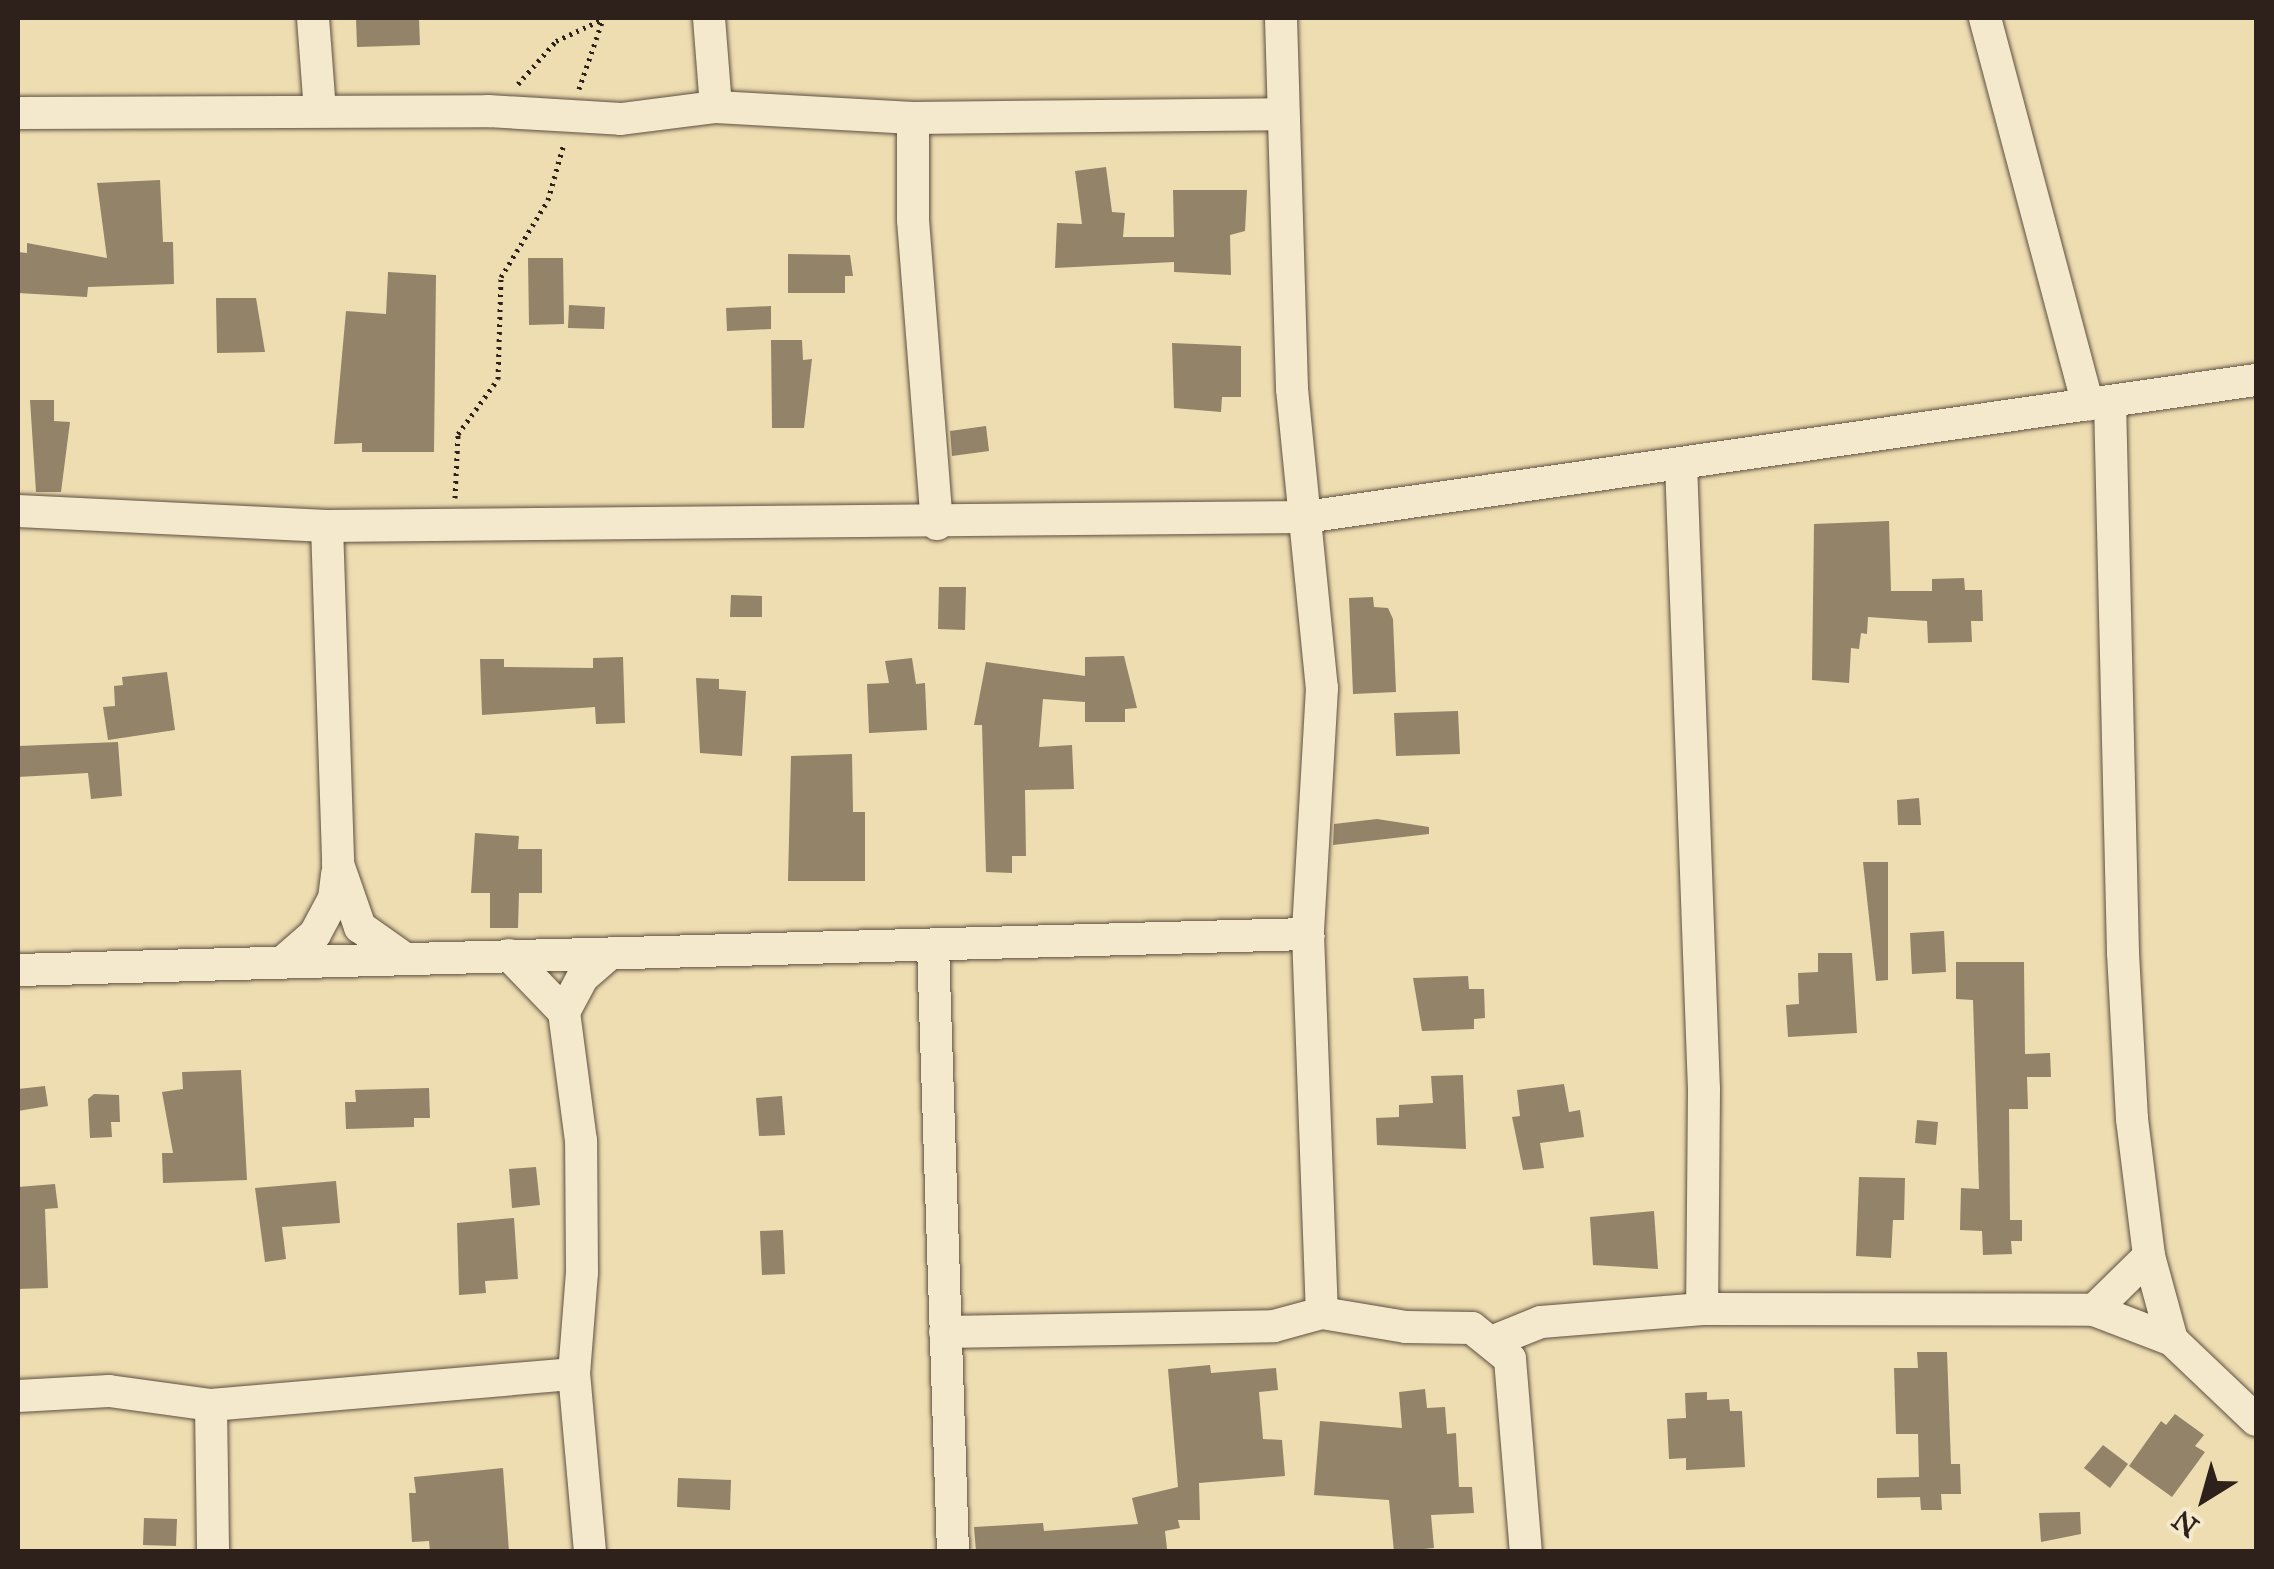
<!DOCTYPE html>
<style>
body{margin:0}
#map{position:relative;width:2274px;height:1569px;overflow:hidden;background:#eeddb1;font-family:"IM FELL Great Primer",serif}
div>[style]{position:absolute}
.building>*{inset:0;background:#928369}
.path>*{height:5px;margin-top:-2.5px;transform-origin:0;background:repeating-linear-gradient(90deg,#2e211c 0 2.5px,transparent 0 7.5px)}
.roads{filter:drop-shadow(0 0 2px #5e5041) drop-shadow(0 0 2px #5e5041)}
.minor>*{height:32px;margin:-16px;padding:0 16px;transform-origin:16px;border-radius:16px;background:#f4e9cc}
span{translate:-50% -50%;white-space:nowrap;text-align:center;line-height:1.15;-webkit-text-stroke:9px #f4e9cc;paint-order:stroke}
.frame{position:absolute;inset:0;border:20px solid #2e211c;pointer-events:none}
.north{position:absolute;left:2154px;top:1449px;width:100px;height:100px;-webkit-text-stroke:8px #f4e9cc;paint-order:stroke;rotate:217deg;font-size:28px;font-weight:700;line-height:40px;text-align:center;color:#2e211c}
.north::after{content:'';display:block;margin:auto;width:35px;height:45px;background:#2e211c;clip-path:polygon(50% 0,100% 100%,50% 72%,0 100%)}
</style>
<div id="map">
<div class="building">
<i style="clip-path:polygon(356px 18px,419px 18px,420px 45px,357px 47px)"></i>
<i style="clip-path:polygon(1106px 167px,1112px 212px,1125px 213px,1123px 237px,1174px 237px,1173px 190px,1247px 190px,1245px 231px,1230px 235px,1231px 275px,1174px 272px,1174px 262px,1055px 268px,1057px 223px,1082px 224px,1075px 171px)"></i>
<i style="clip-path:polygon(160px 180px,163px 242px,173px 242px,174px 284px,88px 287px,87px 297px,18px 293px,18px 252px,27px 253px,27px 243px,107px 258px,97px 183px)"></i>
<i style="clip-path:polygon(788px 254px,850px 255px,853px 276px,845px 276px,845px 293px,788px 293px)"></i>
<i style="clip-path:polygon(528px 258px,563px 258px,564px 324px,529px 325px)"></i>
<i style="clip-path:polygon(388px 272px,436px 275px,434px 452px,362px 452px,362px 443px,334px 444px,346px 311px,386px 314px)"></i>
<i style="clip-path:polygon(216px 298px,256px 298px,265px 352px,217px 353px)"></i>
<i style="clip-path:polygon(569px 305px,605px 307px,604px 329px,568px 328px)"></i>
<i style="clip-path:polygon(771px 306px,771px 329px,727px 331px,726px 308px)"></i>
<i style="clip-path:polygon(771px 340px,802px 340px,803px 360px,812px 359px,804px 428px,772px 428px)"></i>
<i style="clip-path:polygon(1172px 343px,1241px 346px,1241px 397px,1222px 397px,1221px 412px,1174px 408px)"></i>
<i style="clip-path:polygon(30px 400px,54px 400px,54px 421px,70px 422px,61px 492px,36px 492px)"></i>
<i style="clip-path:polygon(986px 426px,989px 451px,952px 456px,950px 431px)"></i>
<i style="clip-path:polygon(1889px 521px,1891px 591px,1932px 591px,1932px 579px,1964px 578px,1965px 590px,1982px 590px,1983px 621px,1971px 621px,1972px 642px,1928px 643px,1927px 621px,1868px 617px,1867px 634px,1861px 633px,1859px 649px,1851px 648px,1849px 683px,1812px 680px,1814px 524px)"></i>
<i style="clip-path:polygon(939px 587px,966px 587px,965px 630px,938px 629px)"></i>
<i style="clip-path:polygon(731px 595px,762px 596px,762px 617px,730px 617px)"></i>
<i style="clip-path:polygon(1373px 597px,1374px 607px,1388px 608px,1393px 619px,1396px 692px,1353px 694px,1349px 598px)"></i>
<i style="clip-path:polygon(1124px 656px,1137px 708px,1125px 709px,1125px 722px,1085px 722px,1085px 702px,1043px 699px,1039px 747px,1072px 745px,1074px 789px,1025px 790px,1026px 856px,1012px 856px,1012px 873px,986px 872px,982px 725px,974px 725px,986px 662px,1085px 676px,1085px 657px)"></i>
<i style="clip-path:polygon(623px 657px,625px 723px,596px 724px,595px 707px,482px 715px,480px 659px,504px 659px,504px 667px,593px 668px,593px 658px)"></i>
<i style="clip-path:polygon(912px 658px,916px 684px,925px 683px,927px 730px,869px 733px,867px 684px,889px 683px,885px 661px)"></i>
<i style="clip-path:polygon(167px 672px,175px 730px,108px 740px,103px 707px,115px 706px,114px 686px,123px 685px,122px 677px)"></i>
<i style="clip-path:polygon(696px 678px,719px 679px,719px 689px,746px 691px,742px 756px,700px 753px)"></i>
<i style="clip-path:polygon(1458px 711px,1460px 754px,1396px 756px,1394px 713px)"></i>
<i style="clip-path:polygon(118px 742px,122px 796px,91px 799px,88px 773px,18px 777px,18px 746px)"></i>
<i style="clip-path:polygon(852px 754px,853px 812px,865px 812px,865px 881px,788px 881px,791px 756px)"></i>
<i style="clip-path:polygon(1919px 798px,1921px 825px,1898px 825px,1897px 800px)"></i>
<i style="clip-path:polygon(1377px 819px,1429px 827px,1429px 834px,1333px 845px,1334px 824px)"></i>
<i style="clip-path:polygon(475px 833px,519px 836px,518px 849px,542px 849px,542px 893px,519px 893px,518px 928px,490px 928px,490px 893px,471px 893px)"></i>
<i style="clip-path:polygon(1863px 862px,1888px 862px,1888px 980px,1876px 981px)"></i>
<i style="clip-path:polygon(1944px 931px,1946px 972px,1912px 974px,1910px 933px)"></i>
<i style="clip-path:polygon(1818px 953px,1852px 953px,1857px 1033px,1788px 1037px,1786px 1005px,1799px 1004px,1798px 973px,1818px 972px)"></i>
<i style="clip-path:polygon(1956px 962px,2024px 962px,2025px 1054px,2050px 1053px,2051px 1077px,2027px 1077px,2028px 1109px,2009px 1109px,2010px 1220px,2022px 1220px,2022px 1241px,2011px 1241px,2012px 1254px,1983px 1255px,1982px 1231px,1960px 1230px,1961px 1188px,1979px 1189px,1973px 1000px,1956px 999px)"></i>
<i style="clip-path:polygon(1468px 976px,1469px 989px,1484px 989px,1485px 1018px,1474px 1019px,1474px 1029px,1422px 1031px,1413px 978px)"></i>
<i style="clip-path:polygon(241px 1070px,247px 1180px,163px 1183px,162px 1153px,173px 1153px,162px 1092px,183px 1089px,182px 1072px)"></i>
<i style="clip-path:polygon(1463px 1075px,1466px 1149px,1377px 1145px,1376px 1118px,1399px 1117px,1399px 1105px,1433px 1103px,1431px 1076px)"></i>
<i style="clip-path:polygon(1564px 1084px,1569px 1112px,1580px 1110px,1584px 1137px,1540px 1143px,1544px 1168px,1523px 1170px,1512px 1117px,1520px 1116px,1517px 1090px)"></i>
<i style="clip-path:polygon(45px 1086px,48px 1106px,18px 1111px,18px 1089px)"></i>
<i style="clip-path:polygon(429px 1088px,430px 1118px,414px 1118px,414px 1127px,346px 1129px,345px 1102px,356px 1102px,355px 1090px)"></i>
<i style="clip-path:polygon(94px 1094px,119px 1095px,120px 1122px,111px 1122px,112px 1137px,90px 1138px,88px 1099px)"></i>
<i style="clip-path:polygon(782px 1096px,785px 1135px,759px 1136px,756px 1098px)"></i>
<i style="clip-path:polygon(1917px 1120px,1938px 1122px,1936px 1145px,1915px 1143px)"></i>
<i style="clip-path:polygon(536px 1167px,540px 1205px,512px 1208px,509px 1169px)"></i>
<i style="clip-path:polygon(1859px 1177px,1905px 1178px,1904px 1220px,1893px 1220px,1891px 1258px,1856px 1256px)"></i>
<i style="clip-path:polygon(336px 1181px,340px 1223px,282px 1227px,286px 1259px,265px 1262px,255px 1188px)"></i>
<i style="clip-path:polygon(55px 1184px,58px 1208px,45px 1209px,48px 1288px,18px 1289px,18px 1187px)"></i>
<i style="clip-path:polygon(1654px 1211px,1658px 1269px,1593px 1265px,1590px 1217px)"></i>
<i style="clip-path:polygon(514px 1218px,518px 1279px,485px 1281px,486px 1293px,459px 1295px,457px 1223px)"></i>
<i style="clip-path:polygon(783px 1230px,785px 1274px,762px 1275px,760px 1231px)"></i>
<i style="clip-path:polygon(1917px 1352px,1947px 1352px,1951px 1464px,1960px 1464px,1961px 1494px,1941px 1494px,1942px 1510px,1921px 1510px,1920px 1497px,1877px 1498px,1877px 1478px,1919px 1477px,1918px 1434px,1896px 1434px,1894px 1368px,1918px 1368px)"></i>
<i style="clip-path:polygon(1210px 1365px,1211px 1373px,1276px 1368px,1278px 1390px,1259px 1392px,1263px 1439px,1282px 1440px,1285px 1476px,1199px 1483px,1200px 1520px,1178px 1520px,1180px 1528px,1165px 1531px,1167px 1549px,976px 1552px,974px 1527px,1043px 1523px,1044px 1531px,1138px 1524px,1132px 1498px,1178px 1487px,1168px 1369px)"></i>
<i style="clip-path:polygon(1425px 1389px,1427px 1408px,1445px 1407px,1447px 1434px,1456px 1433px,1459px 1487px,1472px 1487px,1474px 1513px,1431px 1515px,1434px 1548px,1394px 1552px,1389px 1500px,1314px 1495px,1320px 1421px,1402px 1428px,1399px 1392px)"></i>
<i style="clip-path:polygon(1707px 1392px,1707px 1400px,1729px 1399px,1730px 1411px,1742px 1411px,1745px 1467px,1686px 1470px,1686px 1458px,1669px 1459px,1667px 1419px,1686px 1418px,1685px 1393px)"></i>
<i style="clip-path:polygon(2175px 1414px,2204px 1435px,2195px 1446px,2205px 1452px,2172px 1497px,2129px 1466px,2161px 1421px,2166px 1425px)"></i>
<i style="clip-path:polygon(2103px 1445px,2128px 1464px,2110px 1488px,2084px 1468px)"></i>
<i style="clip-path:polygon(503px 1468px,509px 1552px,430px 1552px,429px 1541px,412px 1542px,409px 1493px,416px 1493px,414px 1477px)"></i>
<i style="clip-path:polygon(678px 1478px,731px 1480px,730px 1510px,677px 1507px)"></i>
<i style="clip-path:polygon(2080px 1512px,2081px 1534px,2041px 1542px,2039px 1513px)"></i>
<i style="clip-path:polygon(144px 1518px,177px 1519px,176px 1546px,143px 1545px)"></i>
</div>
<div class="path">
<i style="left:518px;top:84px;width:57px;rotate:-48.5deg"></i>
<i style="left:556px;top:41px;width:52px;rotate:-25.1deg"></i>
<i style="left:579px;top:89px;width:74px;rotate:-71.1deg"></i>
<i style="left:455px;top:498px;width:64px;rotate:-87.3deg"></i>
<i style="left:458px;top:434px;width:68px;rotate:-54deg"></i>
<i style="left:498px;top:379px;width:102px;rotate:-88.3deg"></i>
<i style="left:501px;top:277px;width:90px;rotate:-58.6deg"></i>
<i style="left:548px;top:200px;width:59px;rotate:-74.3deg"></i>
</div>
<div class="roads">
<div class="minor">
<i style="left:313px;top:18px;width:93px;rotate:85.7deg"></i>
<i style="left:709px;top:18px;width:89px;rotate:85.5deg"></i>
<i style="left:1281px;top:18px;width:371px;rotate:88.3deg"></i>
<i style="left:1292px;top:389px;width:301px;rotate:84.3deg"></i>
<i style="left:1322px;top:688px;width:246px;rotate:93.3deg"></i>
<i style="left:1308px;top:934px;width:379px;rotate:87.9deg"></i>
<i style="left:1322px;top:1313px;width:85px;rotate:9.5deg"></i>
<i style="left:1406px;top:1327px;width:66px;rotate:0.9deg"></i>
<i style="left:1472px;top:1328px;width:49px;rotate:39.2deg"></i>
<i style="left:1510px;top:1359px;width:194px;rotate:85.3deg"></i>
<i style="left:1985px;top:18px;width:400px;rotate:75.1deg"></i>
<i style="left:18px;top:113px;width:470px;rotate:-0.2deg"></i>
<i style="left:488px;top:111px;width:133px;rotate:3.4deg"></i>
<i style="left:621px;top:119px;width:96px;rotate:-7.2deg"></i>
<i style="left:716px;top:107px;width:197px;rotate:3.2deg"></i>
<i style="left:913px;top:118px;width:369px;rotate:-0.6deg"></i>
<i style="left:913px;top:118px;width:102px;rotate:90deg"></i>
<i style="left:913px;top:220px;width:305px;rotate:85.5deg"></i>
<i style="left:2110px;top:401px;width:552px;rotate:88.65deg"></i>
<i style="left:2123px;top:953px;width:166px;rotate:86.9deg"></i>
<i style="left:2132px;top:1119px;width:138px;rotate:82.9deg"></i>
<i style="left:2149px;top:1256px;width:87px;rotate:74.7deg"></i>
<i style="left:2172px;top:1340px;width:116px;rotate:43.6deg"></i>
<i style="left:1681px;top:463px;width:626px;rotate:87.9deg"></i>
<i style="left:1704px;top:1089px;width:220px;rotate:90.5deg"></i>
<i style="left:18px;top:511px;width:309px;rotate:2.8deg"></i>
<i style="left:327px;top:526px;width:979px;rotate:-0.53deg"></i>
<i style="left:1306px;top:517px;width:960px;rotate:-8.21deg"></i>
<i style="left:327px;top:526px;width:338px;rotate:88.1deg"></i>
<i style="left:338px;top:864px;width:67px;rotate:70.8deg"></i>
<i style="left:360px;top:927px;width:50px;rotate:35.3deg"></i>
<i style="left:933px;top:946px;width:606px;rotate:88.11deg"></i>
<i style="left:509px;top:955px;width:79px;rotate:46deg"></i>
<i style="left:285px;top:960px;width:40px;rotate:-41deg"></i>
<i style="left:315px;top:934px;width:40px;rotate:-62deg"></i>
<i style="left:334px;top:899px;width:25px;rotate:-83deg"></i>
<i style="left:18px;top:970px;width:1291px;rotate:-1.6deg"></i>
<i style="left:2094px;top:1310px;width:77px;rotate:-44.5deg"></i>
<i style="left:945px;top:1332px;width:329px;rotate:-1deg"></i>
<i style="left:1274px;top:1326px;width:50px;rotate:-15.2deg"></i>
<i style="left:1491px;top:1342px;width:54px;rotate:-21.8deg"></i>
<i style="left:1541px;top:1322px;width:162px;rotate:-4.6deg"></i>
<i style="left:1702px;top:1309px;width:392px;rotate:0.1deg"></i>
<i style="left:2094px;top:1310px;width:84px;rotate:21deg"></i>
<i style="left:18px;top:1396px;width:91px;rotate:-3.1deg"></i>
<i style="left:109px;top:1391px;width:103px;rotate:7.8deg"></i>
<i style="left:211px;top:1405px;width:364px;rotate:-4.9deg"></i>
<i style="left:211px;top:1405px;width:147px;rotate:89.2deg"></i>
<i style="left:590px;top:1552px;width:179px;rotate:-95.1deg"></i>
<i style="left:574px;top:1374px;width:102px;rotate:-85.5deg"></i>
<i style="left:582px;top:1272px;width:131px;rotate:-90.4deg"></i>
<i style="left:581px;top:1141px;width:130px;rotate:-97.5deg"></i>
<i style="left:564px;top:1012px;width:40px;rotate:-62deg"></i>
<i style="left:583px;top:977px;width:35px;rotate:-41deg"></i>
</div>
</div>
<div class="frame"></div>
<div class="north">N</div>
</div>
